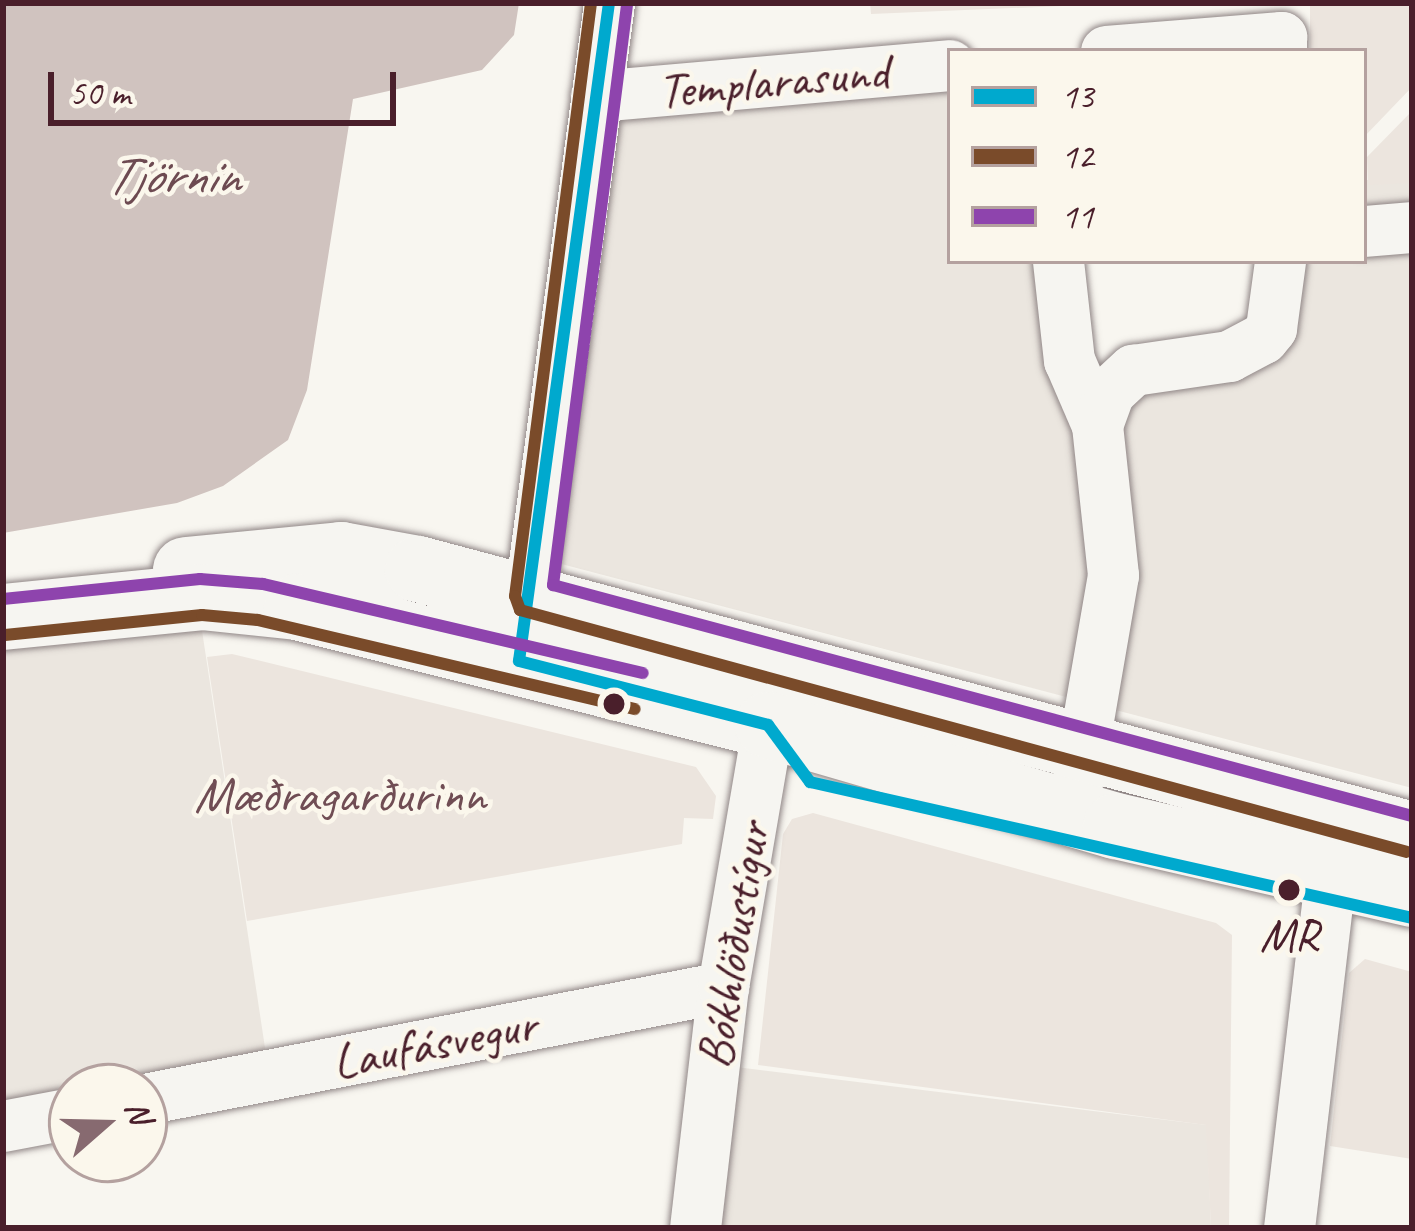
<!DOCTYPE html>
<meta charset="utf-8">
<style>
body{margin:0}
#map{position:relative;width:1415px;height:1231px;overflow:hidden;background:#f8f6f0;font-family:Caveat,sans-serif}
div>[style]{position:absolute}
.built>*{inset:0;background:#ebe6df}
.green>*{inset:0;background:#ece5de}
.water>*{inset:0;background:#d0c3bf}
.roads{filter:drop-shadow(0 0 3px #918787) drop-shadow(0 0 3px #918787)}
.minor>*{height:51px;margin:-25.5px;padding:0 25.5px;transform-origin:25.5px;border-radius:25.5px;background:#f6f5f1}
.secondary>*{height:66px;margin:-33px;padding:0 33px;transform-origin:33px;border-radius:33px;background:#f6f5f1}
.bus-1>*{height:12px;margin:-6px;padding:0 6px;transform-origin:6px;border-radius:6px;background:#00a9ce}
.bus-2>*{height:12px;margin:-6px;padding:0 6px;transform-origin:6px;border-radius:6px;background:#7a4b2a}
.bus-3>*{height:12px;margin:-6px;padding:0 6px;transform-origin:6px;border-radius:6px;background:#8e44ad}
.dots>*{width:33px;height:33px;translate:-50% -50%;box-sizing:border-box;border:6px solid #fbf7ec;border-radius:50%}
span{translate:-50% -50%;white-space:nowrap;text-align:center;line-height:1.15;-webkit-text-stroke:9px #fbf7ec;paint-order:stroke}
.bus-label{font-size:48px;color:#4a1f2b}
.street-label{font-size:51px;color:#4a1f2b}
.park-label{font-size:51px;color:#704d54}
.water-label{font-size:54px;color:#6d4a51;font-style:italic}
.frame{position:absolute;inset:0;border:6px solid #4a1f2b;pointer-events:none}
.legend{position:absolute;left:947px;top:48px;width:420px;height:216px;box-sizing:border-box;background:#fbf7ec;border:3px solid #b4a19f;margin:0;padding:15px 21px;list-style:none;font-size:36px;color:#4a1f2b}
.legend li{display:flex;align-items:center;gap:24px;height:60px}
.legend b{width:60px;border:3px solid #b4a19f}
.north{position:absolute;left:48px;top:1063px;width:120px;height:120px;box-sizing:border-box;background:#fbf7ec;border:3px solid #b4a19f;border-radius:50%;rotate:70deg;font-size:33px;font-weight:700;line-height:48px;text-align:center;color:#4a1f2b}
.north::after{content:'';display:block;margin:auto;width:42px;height:54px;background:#876a70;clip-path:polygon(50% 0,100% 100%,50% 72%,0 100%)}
.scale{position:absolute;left:48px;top:72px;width:348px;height:54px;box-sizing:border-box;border:6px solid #4a1f2b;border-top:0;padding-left:15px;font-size:36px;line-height:42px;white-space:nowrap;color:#4a1f2b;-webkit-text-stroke:9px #fbf7ec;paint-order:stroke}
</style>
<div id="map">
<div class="built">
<i style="clip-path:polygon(950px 73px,950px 261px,1041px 261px,1051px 371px,1220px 366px,1291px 261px,1364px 261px,1364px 180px,1412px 179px,1412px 788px,550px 561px,604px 103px)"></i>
<i style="clip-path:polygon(198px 604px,267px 1061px,72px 1087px,72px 1093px,3px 1105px,3px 634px)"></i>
<i style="clip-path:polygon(704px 1063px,1207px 1125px,1211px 1228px,684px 1228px)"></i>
</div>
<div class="green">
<i style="clip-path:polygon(870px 3px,1086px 3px,1086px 5px,871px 14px)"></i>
<i style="clip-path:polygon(1310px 3px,1412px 3px,1412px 87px,1364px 137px,1364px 51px,1310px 51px)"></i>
<i style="clip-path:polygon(1412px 111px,1412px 183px,1368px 185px,1367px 157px)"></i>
<i style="clip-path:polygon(232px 654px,696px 767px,716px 796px,713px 819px,684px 818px,682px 844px,247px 921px,207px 657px)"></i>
<i style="clip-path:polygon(813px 813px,1216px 923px,1232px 935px,1229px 1228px,1211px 1228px,1206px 1125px,758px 1065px,783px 834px,792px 819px)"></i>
<i style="clip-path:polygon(1365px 959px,1412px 972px,1412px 1159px,1330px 1146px,1349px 973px)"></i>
</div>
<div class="water">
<i style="clip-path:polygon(3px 3px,519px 3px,514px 35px,482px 70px,353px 99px,307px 390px,288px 440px,223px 486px,177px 503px,3px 533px)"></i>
</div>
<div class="roads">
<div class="minor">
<i style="left:1106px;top:51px;width:176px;rotate:-4.6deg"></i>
<i style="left:1281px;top:37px;width:14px;rotate:90deg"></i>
<i style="left:596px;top:96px;width:355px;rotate:-5deg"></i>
<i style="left:1364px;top:231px;width:48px;rotate:-4.8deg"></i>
<i style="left:1058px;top:261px;width:100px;rotate:83.7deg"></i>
<i style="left:1069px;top:360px;width:71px;rotate:66.7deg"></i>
<i style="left:1097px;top:425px;width:151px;rotate:83.9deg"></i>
<i style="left:1113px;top:575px;width:212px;rotate:99.8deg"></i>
<i style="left:1097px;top:425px;width:35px;rotate:-70deg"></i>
<i style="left:1109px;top:392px;width:33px;rotate:-43deg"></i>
<i style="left:1133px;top:370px;width:97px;rotate:-8.3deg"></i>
<i style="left:1229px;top:356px;width:38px;rotate:-28deg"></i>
<i style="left:1263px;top:338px;width:13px;rotate:-51deg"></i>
<i style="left:1271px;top:328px;width:68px;rotate:-82.3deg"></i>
<i style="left:524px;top:637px;width:640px;rotate:-82.36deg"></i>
<i style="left:144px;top:1099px;width:590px;rotate:-10.95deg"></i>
<i style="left:3px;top:1126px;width:70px;rotate:-10.7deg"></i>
<i style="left:695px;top:1228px;width:243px;rotate:-83.4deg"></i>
<i style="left:723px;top:987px;width:302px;rotate:-80.3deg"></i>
<i style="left:1289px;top:1228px;width:358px;rotate:-83.3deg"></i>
</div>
<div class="secondary">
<i style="left:186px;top:570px;width:156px;rotate:-5.5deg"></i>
<i style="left:341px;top:555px;width:78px;rotate:10.3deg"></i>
<i style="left:418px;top:569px;width:1029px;rotate:14.98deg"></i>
<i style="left:3px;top:617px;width:200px;rotate:-5.7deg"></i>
<i style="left:202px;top:597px;width:96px;rotate:6deg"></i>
<i style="left:297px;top:607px;width:486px;rotate:14.1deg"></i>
<i style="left:768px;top:725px;width:362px;rotate:16.2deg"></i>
<i style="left:1116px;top:826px;width:304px;rotate:12.9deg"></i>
</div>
</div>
<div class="bus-1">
<i style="left:609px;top:3px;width:664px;rotate:97.79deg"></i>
<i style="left:519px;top:661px;width:257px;rotate:14.4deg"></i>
<i style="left:768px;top:725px;width:71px;rotate:53.6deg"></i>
<i style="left:810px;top:782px;width:617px;rotate:12.73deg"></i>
</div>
<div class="bus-2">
<i style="left:591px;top:3px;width:598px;rotate:97.3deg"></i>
<i style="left:515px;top:596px;width:15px;rotate:70deg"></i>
<i style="left:520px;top:610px;width:919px;rotate:15.26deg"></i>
<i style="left:5px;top:635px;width:198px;rotate:-5.8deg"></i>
<i style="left:202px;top:615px;width:56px;rotate:5.1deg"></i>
<i style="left:258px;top:620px;width:387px;rotate:13.3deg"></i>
</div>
<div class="bus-3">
<i style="left:627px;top:5px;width:585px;rotate:97.27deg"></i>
<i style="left:553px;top:585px;width:890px;rotate:15.05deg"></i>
<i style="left:3px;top:599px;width:198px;rotate:-5.8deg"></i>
<i style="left:200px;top:579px;width:63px;rotate:4.5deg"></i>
<i style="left:263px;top:584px;width:390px;rotate:13.2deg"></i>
</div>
<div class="dots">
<i style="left:614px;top:704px;background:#4a1f2b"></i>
<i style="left:1289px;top:890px;background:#4a1f2b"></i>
</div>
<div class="bus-label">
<span style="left:1289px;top:936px">MR</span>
</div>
<div class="street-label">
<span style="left:773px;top:81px;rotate:-5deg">Templarasund</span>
<span style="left:733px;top:945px;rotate:-81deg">Bókhlöðustígur</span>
<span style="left:434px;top:1043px;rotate:-11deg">Laufásvegur</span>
</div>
<div class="park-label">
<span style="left:340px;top:794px">Mæðragarðurinn</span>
</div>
<div class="water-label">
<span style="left:172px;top:175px">Tjörnin</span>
</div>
<div class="frame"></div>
<ul class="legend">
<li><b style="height:15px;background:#00a9ce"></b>13</li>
<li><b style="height:15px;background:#7a4b2a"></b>12</li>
<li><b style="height:15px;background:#8e44ad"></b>11</li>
</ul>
<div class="north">N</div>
<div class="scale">50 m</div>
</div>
